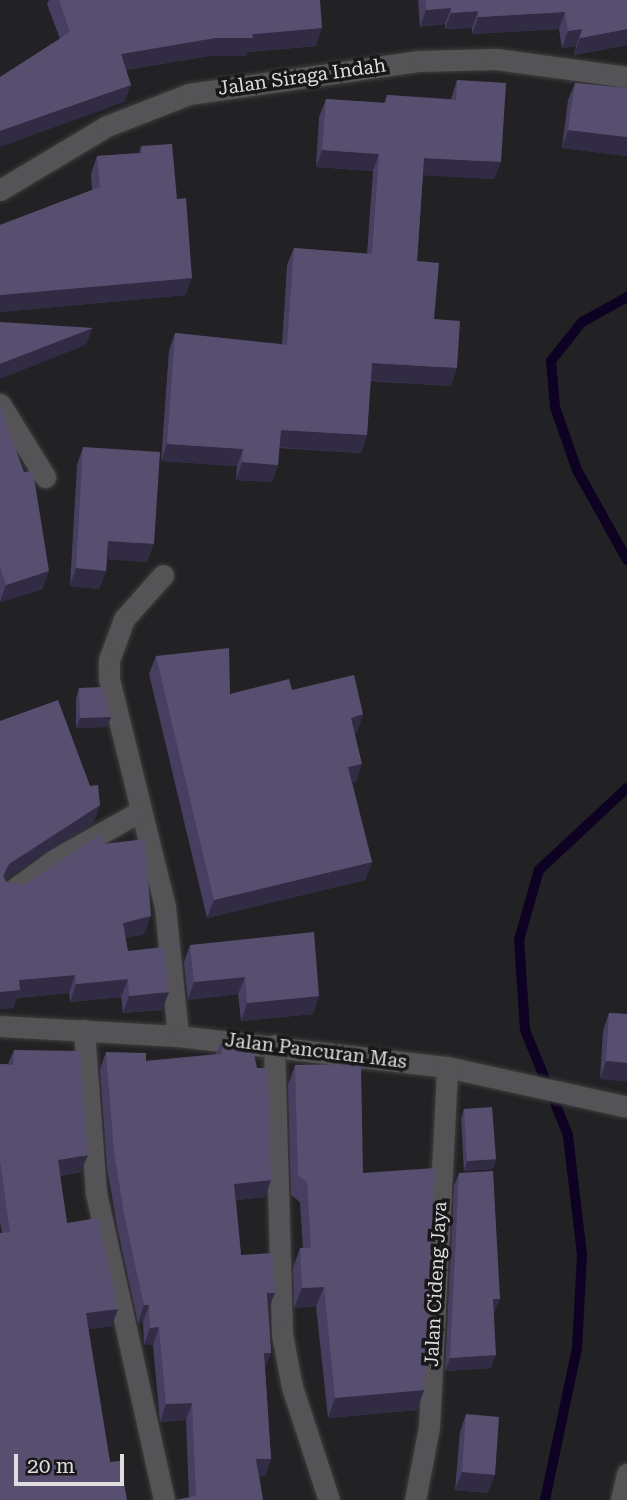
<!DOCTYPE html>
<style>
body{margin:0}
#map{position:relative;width:627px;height:1500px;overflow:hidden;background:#222124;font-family:"Roboto Serif",serif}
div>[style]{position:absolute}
.stream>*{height:10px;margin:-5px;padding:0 5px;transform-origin:5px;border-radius:5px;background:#0d0222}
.roads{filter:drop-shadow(0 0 2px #3e3e3f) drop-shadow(0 0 2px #3e3e3f)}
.minor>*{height:21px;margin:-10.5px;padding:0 10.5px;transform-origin:10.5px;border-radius:10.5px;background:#545456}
.wall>*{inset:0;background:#473e62}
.shaded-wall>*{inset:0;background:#322b44}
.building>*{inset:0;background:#584f70}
span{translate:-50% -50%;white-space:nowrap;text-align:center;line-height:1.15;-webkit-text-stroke:7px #18181a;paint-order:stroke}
.street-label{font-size:19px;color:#dededf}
.scale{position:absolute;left:14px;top:1454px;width:110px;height:32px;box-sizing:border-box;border:4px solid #dededf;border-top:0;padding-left:9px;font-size:21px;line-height:24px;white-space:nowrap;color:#dededf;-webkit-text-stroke:5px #18181a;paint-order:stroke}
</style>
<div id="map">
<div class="stream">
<i style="left:627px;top:297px;width:51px;rotate:150.9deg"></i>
<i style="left:582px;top:322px;width:50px;rotate:128.5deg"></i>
<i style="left:551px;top:361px;width:46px;rotate:85deg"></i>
<i style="left:555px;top:407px;width:67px;rotate:70.8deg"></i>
<i style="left:577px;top:470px;width:103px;rotate:60.9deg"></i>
<i style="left:545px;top:1500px;width:155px;rotate:-78.1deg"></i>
<i style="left:577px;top:1348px;width:93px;rotate:-86.9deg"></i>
<i style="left:582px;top:1255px;width:121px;rotate:-96.7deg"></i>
<i style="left:568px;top:1135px;width:113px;rotate:-112.3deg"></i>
<i style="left:525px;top:1030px;width:90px;rotate:-93.8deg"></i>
<i style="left:519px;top:940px;width:73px;rotate:-74.1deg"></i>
<i style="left:539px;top:870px;width:120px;rotate:-43deg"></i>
</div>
<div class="roads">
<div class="minor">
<i style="left:0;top:190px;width:125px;rotate:-30.9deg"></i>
<i style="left:107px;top:126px;width:88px;rotate:-21.3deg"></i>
<i style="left:189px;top:94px;width:231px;rotate:-8.2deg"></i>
<i style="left:418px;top:61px;width:78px;rotate:-1.5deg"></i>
<i style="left:496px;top:59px;width:132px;rotate:7.8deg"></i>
<i style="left:0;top:404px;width:86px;rotate:58.3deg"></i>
<i style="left:163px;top:575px;width:59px;rotate:131.6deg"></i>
<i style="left:124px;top:619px;width:44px;rotate:110.1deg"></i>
<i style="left:109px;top:660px;width:19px;rotate:90deg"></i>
<i style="left:109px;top:679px;width:235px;rotate:76.2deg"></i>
<i style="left:165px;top:907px;width:130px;rotate:84.2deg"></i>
<i style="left:10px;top:892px;width:56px;rotate:-36.3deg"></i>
<i style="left:55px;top:859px;width:96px;rotate:-29.2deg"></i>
<i style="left:0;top:1026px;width:178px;rotate:3.2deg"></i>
<i style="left:178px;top:1036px;width:271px;rotate:6.6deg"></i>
<i style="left:447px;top:1067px;width:184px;rotate:12.5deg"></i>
<i style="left:84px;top:1030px;width:163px;rotate:85.8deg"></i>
<i style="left:96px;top:1193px;width:314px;rotate:77.5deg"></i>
<i style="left:274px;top:1045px;width:289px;rotate:88.4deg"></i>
<i style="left:282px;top:1334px;width:54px;rotate:79.3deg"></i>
<i style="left:292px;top:1387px;width:119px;rotate:71.9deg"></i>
<i style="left:415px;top:1500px;width:74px;rotate:-79.1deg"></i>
<i style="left:429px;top:1427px;width:360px;rotate:-87.1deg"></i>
<i style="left:621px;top:1500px;width:27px;rotate:-77deg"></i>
</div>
</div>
<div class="wall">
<i style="clip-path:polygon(49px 0,320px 0,316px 46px,248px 52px,246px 56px,208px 56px,126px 70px,131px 85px,124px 102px,60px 39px,47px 4px)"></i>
<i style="clip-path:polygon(418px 0,627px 0,627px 45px,574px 55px,576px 46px,562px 48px,559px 29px,472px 34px,472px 28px,445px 29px,445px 24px,420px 27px)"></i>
<i style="clip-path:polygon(457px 80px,494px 179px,423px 175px,417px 261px,434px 319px,451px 386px,370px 381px,367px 435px,361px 453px,279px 448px,278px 465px,272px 482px,236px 480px,237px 466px,161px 461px,169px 350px,175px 333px,282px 344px,287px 265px,294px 248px,367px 254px,373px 171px,316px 167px,319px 117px,326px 99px,384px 103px,387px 95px,451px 99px)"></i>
<i style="clip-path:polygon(575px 83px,627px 88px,627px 156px,562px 148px,568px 100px)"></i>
<i style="clip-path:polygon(141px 146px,186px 295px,0 312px,0 225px,92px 190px,91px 174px,97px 156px,139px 153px)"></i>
<i style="clip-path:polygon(0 406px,43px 589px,0 602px)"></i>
<i style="clip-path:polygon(83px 447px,147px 562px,107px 559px,106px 571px,99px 589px,70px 586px,77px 465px)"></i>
<i style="clip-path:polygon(156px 656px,230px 694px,292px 690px,363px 714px,357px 732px,355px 733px,356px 782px,352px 782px,372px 862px,365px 880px,207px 918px,149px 674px)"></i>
<i style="clip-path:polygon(79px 688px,111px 717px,107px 727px,76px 728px,76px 698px)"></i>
<i style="clip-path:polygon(0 721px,90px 786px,100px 805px,93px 823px,5px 879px,6px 882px,24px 885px,103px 844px,144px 934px,125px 938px,128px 951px,162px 1010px,123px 1013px,121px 997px,70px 1002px,69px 993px,17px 998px,13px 1008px,0 1009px)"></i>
<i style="clip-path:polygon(190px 945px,319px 996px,313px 1014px,241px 1021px,238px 994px,188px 1000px,184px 962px)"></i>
<i style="clip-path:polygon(609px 1013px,627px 1014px,600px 1079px,603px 1031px)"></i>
<i style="clip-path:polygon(221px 1042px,271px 1180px,265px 1197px,236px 1200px,241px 1255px,268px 1310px,271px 1353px,265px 1368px,271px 1459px,265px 1476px,259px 1476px,263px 1500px,189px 1498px,186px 1420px,160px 1422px,153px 1345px,144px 1345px,143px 1322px,138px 1323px,118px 1231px,107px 1168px,100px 1069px,106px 1052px,146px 1061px,216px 1054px)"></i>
<i style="clip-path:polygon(14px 1050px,81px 1172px,60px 1176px,67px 1223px,112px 1326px,88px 1329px,110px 1462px,2px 1233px,0 1222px,0 1064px,8px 1064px)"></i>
<i style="clip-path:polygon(295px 1065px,363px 1173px,424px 1390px,417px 1410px,328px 1418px,316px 1306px,294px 1308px,293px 1268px,300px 1248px,303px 1248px,300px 1202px,291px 1195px,288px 1085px)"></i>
<i style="clip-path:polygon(464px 1109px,496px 1159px,493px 1169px,464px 1171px,461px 1118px)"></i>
<i style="clip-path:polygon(459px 1173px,495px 1311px,493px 1312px,491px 1368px,445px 1371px,454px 1186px)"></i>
<i style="clip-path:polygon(466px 1414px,488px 1493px,455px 1490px,460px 1432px)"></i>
</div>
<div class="shaded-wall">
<i style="clip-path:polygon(451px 8px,445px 24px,420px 27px,426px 10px)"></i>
<i style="clip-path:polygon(478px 11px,472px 28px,445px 29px,451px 13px)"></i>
<i style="clip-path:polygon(565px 12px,559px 29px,472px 34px,478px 17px)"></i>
<i style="clip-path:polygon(322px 28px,316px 46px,248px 52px,246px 56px,208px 56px,114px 72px,121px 54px,215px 38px)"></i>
<i style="clip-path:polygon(582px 29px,576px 46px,562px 48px,568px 31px)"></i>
<i style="clip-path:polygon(627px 29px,627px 45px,574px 55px,580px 38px)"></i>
<i style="clip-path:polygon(131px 85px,124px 102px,0 147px,0 131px)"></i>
<i style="clip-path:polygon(568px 130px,627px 137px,627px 156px,562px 148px)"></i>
<i style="clip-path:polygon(322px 150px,379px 154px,373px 171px,316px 167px)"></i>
<i style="clip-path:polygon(424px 158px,501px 162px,494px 179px,418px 175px)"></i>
<i style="clip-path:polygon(192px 278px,186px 295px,0 312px,0 295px)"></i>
<i style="clip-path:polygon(93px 328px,86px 345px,0 379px,0 364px)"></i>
<i style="clip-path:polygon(372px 363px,457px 368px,451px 386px,365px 380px)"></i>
<i style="clip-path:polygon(281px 430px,367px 435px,361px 453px,274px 447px)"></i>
<i style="clip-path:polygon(167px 444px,243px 449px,237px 466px,161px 461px)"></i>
<i style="clip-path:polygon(242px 462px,278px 465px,272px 482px,236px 480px)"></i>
<i style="clip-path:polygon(108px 541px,154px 544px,147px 562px,102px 559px)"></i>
<i style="clip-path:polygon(76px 568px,106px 571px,99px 589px,70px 586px)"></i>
<i style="clip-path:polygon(49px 571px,43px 589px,0 602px,6px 585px)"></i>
<i style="clip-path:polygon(363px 714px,357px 732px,345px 735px,351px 718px)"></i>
<i style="clip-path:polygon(111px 717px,107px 727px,76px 728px,80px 718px)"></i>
<i style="clip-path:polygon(362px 764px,356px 782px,342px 785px,348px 767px)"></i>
<i style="clip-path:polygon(100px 805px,93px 823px,2px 881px,0 884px,9px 864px)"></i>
<i style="clip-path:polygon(372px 862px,365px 880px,207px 918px,214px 900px)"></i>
<i style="clip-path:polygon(151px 916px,144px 934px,116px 940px,123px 923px)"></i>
<i style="clip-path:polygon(75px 975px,69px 993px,17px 998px,13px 1008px,0 1009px,0 992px,19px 980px)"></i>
<i style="clip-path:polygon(245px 977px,238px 994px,188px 1000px,194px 982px)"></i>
<i style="clip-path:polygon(128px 979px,121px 997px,70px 1002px,76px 984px)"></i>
<i style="clip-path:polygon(169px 992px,162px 1010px,123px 1013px,129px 996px)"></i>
<i style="clip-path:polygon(319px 996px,313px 1014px,241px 1021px,247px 1003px)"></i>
<i style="clip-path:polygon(606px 1061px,627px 1063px,627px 1082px,600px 1079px)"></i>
<i style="clip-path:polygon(88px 1155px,81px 1172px,52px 1177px,58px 1160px)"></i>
<i style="clip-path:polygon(496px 1159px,493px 1169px,464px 1171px,467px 1161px)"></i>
<i style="clip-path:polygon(271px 1180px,265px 1197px,228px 1201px,234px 1184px)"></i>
<i style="clip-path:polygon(324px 1287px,316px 1306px,294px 1308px,302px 1288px)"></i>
<i style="clip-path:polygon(267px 1293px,275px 1293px,268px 1310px)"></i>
<i style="clip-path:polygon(493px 1299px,500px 1299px,495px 1311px,488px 1312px)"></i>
<i style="clip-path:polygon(144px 1305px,149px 1305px,143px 1322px,138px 1323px)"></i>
<i style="clip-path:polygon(118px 1309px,112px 1326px,79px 1331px,86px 1313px)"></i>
<i style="clip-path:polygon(159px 1327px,153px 1345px,144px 1345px,150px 1328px)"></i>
<i style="clip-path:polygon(264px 1353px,271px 1353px,264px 1370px)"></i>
<i style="clip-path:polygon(496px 1355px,491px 1368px,445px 1371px,450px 1358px)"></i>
<i style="clip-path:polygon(424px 1390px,417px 1410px,328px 1418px,335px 1398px)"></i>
<i style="clip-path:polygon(192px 1403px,186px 1420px,160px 1422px,166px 1404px)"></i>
<i style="clip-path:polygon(256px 1459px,271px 1459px,265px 1476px,249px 1477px)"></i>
<i style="clip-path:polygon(462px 1472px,495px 1475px,488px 1493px,455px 1490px)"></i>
</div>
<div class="building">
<i style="clip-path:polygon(59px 0,320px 0,322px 28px,252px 34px,253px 38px,215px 38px,121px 54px,131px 85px,0 131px,0 77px,70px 32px)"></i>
<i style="clip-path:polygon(426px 0,627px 0,627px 29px,580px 38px,582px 29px,568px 31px,565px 12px,478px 17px,478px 11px,451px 13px,451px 8px,426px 10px)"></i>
<i style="clip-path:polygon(457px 80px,506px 83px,501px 162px,424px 158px,417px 261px,439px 263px,434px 319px,460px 321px,457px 368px,372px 363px,367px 435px,281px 430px,278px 465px,242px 462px,243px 449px,167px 444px,175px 333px,287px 345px,294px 248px,372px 254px,379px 154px,322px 150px,326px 99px,386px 103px,387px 95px,456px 100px)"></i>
<i style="clip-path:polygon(575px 83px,627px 88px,627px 137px,568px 130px)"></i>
<i style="clip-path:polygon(172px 144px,177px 199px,186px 198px,192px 278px,0 295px,0 225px,100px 187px,97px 156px,142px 153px,141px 146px)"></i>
<i style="clip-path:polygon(0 322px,93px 328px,0 364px)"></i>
<i style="clip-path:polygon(0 406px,24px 472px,33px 471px,49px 571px,6px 585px,0 567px)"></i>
<i style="clip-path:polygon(83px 447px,160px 452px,154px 544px,108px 541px,106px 571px,76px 568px)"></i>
<i style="clip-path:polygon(229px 648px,230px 694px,289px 679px,292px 690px,354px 675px,363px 714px,351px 718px,362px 764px,348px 767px,372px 862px,214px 900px,156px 656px)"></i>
<i style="clip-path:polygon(103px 687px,111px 717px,80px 718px,79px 688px)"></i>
<i style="clip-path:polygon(58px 700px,90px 786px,98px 785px,100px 805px,9px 864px,3px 875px,6px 882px,24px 885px,102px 833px,103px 844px,145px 839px,151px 916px,123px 923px,128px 951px,164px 947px,169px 992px,129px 996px,128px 979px,76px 984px,75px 975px,19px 980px,20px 990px,0 992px,0 721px)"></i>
<i style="clip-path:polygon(314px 932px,319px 996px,247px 1003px,245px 977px,194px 982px,190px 945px)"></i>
<i style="clip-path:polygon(609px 1013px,627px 1014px,627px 1063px,606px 1061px)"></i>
<i style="clip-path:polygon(251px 1040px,257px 1068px,268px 1068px,271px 1180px,234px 1184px,241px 1255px,273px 1253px,275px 1293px,267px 1293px,271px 1353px,264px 1353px,271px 1459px,256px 1459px,263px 1500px,175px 1500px,196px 1496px,192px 1403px,166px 1404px,159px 1327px,150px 1328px,149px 1305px,144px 1305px,124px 1214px,114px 1151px,106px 1052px,146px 1053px,146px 1061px,222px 1054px,221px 1042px)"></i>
<i style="clip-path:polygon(14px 1050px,80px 1051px,88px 1155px,58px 1160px,67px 1223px,98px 1218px,118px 1309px,86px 1313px,110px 1462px,120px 1461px,127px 1500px,0 1500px,0 1233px,10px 1232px,0 1160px,0 1064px,13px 1065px)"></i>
<i style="clip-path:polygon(361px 1064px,363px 1173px,435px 1168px,424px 1390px,335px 1398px,324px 1287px,302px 1288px,300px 1248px,311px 1248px,307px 1182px,298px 1175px,295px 1065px)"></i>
<i style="clip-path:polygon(492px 1107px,496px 1159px,467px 1161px,464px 1109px)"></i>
<i style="clip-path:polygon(493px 1171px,500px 1299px,493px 1299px,496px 1355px,450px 1358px,459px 1173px)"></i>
<i style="clip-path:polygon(466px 1414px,499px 1417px,495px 1475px,462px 1472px)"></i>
</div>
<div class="street-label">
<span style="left:302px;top:77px;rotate:-8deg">Jalan Siraga Indah</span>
<span style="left:316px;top:1051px;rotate:7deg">Jalan Pancuran Mas</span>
<span style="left:436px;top:1284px;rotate:-87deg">Jalan Cideng Jaya</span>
</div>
<div class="scale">20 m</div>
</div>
